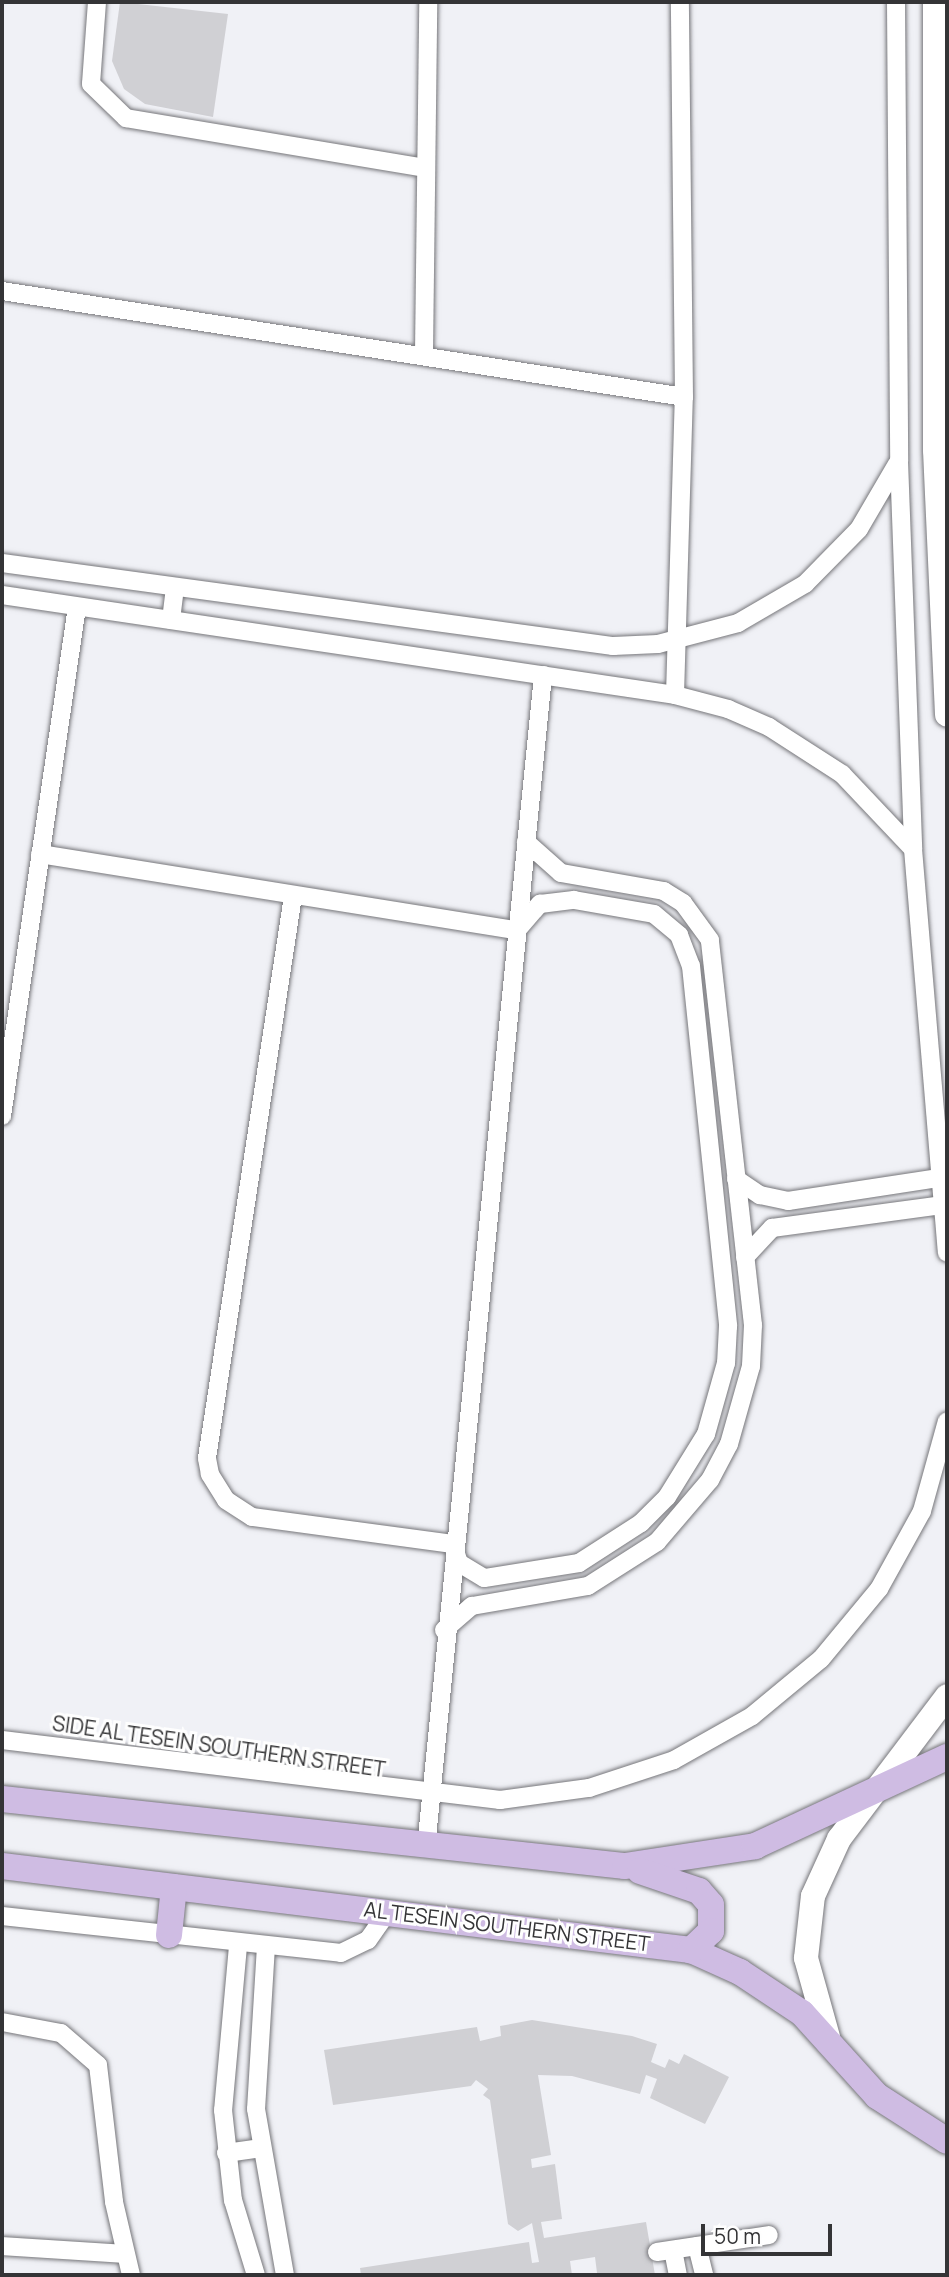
<!DOCTYPE html>
<style>
body{margin:0}
#map{position:relative;width:949px;height:2277px;overflow:hidden;background:#f0f1f6;font-family:Manrope,sans-serif}
div>[style]{position:absolute}
.building>*{inset:0;background:#d0d0d4}
.roads{filter:drop-shadow(0 0 2px #76767a) drop-shadow(0 0 2px #76767a)}
.street>*{height:18px;margin:-9px;padding:0 9px;transform-origin:9px;border-radius:9px;background:#fff}
.secondary>*{height:24px;margin:-12px;padding:0 12px;transform-origin:12px;border-radius:12px;background:#fff}
.primary>*{height:26px;margin:-13px;padding:0 13px;transform-origin:13px;border-radius:13px;background:#cfbce3}
span{translate:-50% -50%;white-space:nowrap;text-align:center;line-height:1.15;-webkit-text-stroke:6px #fefefe;paint-order:stroke}
.street-label{font-size:21px;color:#343436}
.frame{position:absolute;inset:0;border:4px solid #343436;pointer-events:none}
.scale{position:absolute;left:701px;top:2224px;width:131px;height:32px;box-sizing:border-box;border:4px solid #343436;border-top:0;padding-left:9px;font-size:21px;line-height:24px;white-space:nowrap;color:#343436;-webkit-text-stroke:5px #fefefe;paint-order:stroke}
</style>
<div id="map">
<div class="building">
<i style="clip-path:polygon(120px 2px,228px 14px,213px 117px,145px 104px,124px 89px,112px 61px)"></i>
<i style="clip-path:polygon(532px 2020px,632px 2036px,657px 2044px,651px 2062px,665px 2068px,669px 2059px,679px 2064px,684px 2054px,729px 2077px,705px 2124px,650px 2098px,657px 2079px,646px 2075px,640px 2094px,572px 2076px,538px 2075px,551px 2155px,531px 2159px,532px 2168px,555px 2164px,562px 2219px,541px 2222px,544px 2238px,646px 2222px,655px 2275px,590px 2275px,597px 2273px,595px 2257px,570px 2261px,572px 2275px,361px 2275px,360px 2268px,529px 2242px,532px 2263px,539px 2262px,532px 2223px,518px 2231px,508px 2224px,490px 2100px,483px 2095px,488px 2089px,476px 2080px,471px 2086px,333px 2105px,324px 2050px,477px 2027px,480px 2041px,501px 2036px,500px 2026px)"></i>
</div>
<div class="roads">
<div class="street">
<i style="left:97px;top:2px;width:82px;rotate:94.2deg"></i>
<i style="left:91px;top:84px;width:49px;rotate:44.2deg"></i>
<i style="left:126px;top:118px;width:303px;rotate:9.5deg"></i>
<i style="left:896px;top:2px;width:459px;rotate:89.6deg"></i>
<i style="left:899px;top:461px;width:388px;rotate:87.9deg"></i>
<i style="left:913px;top:849px;width:405px;rotate:85.2deg"></i>
<i style="left:2px;top:291px;width:690px;rotate:8.83deg"></i>
<i style="left:424px;top:353px;width:351px;rotate:-89.3deg"></i>
<i style="left:2px;top:563px;width:617px;rotate:7.74deg"></i>
<i style="left:613px;top:646px;width:45px;rotate:-2.5deg"></i>
<i style="left:658px;top:644px;width:83px;rotate:-14.7deg"></i>
<i style="left:738px;top:623px;width:78px;rotate:-30.2deg"></i>
<i style="left:805px;top:584px;width:77px;rotate:-45.5deg"></i>
<i style="left:859px;top:529px;width:75px;rotate:-59.7deg"></i>
<i style="left:2px;top:595px;width:680px;rotate:8.45deg"></i>
<i style="left:675px;top:695px;width:55px;rotate:14.8deg"></i>
<i style="left:728px;top:709px;width:45px;rotate:23.7deg"></i>
<i style="left:769px;top:727px;width:87px;rotate:32.8deg"></i>
<i style="left:842px;top:774px;width:103px;rotate:46.6deg"></i>
<i style="left:171px;top:620px;width:33px;rotate:-83deg"></i>
<i style="left:675px;top:695px;width:298px;rotate:-88.3deg"></i>
<i style="left:684px;top:397px;width:395px;rotate:-90.6deg"></i>
<i style="left:40px;top:854px;width:483px;rotate:9.1deg"></i>
<i style="left:517px;top:930px;width:35px;rotate:-49deg"></i>
<i style="left:540px;top:904px;width:34px;rotate:-7deg"></i>
<i style="left:574px;top:900px;width:81px;rotate:9.9deg"></i>
<i style="left:654px;top:914px;width:33px;rotate:40deg"></i>
<i style="left:679px;top:935px;width:33px;rotate:69deg"></i>
<i style="left:691px;top:966px;width:362px;rotate:84.1deg"></i>
<i style="left:728px;top:1326px;width:37px;rotate:93deg"></i>
<i style="left:726px;top:1363px;width:74px;rotate:105.7deg"></i>
<i style="left:706px;top:1434px;width:74px;rotate:121.8deg"></i>
<i style="left:667px;top:1497px;width:37px;rotate:135deg"></i>
<i style="left:641px;top:1523px;width:74px;rotate:147.2deg"></i>
<i style="left:579px;top:1563px;width:96px;rotate:171deg"></i>
<i style="left:484px;top:1578px;width:29px;rotate:-149deg"></i>
<i style="left:459px;top:1563px;width:20px;rotate:-108deg"></i>
<i style="left:453px;top:1544px;width:203px;rotate:-172.3deg"></i>
<i style="left:252px;top:1517px;width:31px;rotate:-147deg"></i>
<i style="left:226px;top:1500px;width:31px;rotate:-122deg"></i>
<i style="left:210px;top:1474px;width:16px;rotate:-101deg"></i>
<i style="left:207px;top:1458px;width:569px;rotate:-81.3deg"></i>
<i style="left:2px;top:1116px;width:514px;rotate:-81.62deg"></i>
<i style="left:736px;top:1179px;width:29px;rotate:34deg"></i>
<i style="left:760px;top:1195px;width:29px;rotate:12deg"></i>
<i style="left:788px;top:1201px;width:153px;rotate:-8.7deg"></i>
<i style="left:745px;top:1257px;width:40px;rotate:-47deg"></i>
<i style="left:772px;top:1228px;width:173px;rotate:-7.7deg"></i>
<i style="left:444px;top:1630px;width:37px;rotate:-41deg"></i>
<i style="left:472px;top:1606px;width:118px;rotate:-9.8deg"></i>
<i style="left:588px;top:1586px;width:82px;rotate:-32.5deg"></i>
<i style="left:657px;top:1542px;width:82px;rotate:-49.5deg"></i>
<i style="left:710px;top:1480px;width:41px;rotate:-62.2deg"></i>
<i style="left:729px;top:1444px;width:81px;rotate:-74.2deg"></i>
<i style="left:751px;top:1366px;width:41px;rotate:-87.2deg"></i>
<i style="left:753px;top:1325px;width:387px;rotate:-96.4deg"></i>
<i style="left:710px;top:940px;width:46px;rotate:-126.1deg"></i>
<i style="left:683px;top:903px;width:22px;rotate:-148deg"></i>
<i style="left:664px;top:891px;width:105px;rotate:-170.1deg"></i>
<i style="left:561px;top:873px;width:47px;rotate:-138.5deg"></i>
<i style="left:2px;top:1740px;width:502px;rotate:6.87deg"></i>
<i style="left:500px;top:1800px;width:90px;rotate:-7.7deg"></i>
<i style="left:589px;top:1788px;width:89px;rotate:-18.2deg"></i>
<i style="left:674px;top:1760px;width:90px;rotate:-29.4deg"></i>
<i style="left:752px;top:1716px;width:89px;rotate:-39.6deg"></i>
<i style="left:821px;top:1659px;width:91px;rotate:-50.4deg"></i>
<i style="left:879px;top:1589px;width:89px;rotate:-61.1deg"></i>
<i style="left:922px;top:1511px;width:93px;rotate:-74.5deg"></i>
<i style="left:426px;top:1848px;width:1179px;rotate:-84.3deg"></i>
<i style="left:2px;top:1916px;width:341px;rotate:6.2deg"></i>
<i style="left:341px;top:1953px;width:30px;rotate:-26deg"></i>
<i style="left:368px;top:1940px;width:35px;rotate:-55deg"></i>
<i style="left:238px;top:1946px;width:165px;rotate:95.2deg"></i>
<i style="left:223px;top:2110px;width:91px;rotate:83.7deg"></i>
<i style="left:233px;top:2200px;width:78px;rotate:73deg"></i>
<i style="left:266px;top:1946px;width:163px;rotate:93.5deg"></i>
<i style="left:256px;top:2109px;width:169px;rotate:80.1deg"></i>
<i style="left:2px;top:2022px;width:60px;rotate:10.6deg"></i>
<i style="left:61px;top:2033px;width:49px;rotate:40.9deg"></i>
<i style="left:98px;top:2065px;width:138px;rotate:83.3deg"></i>
<i style="left:114px;top:2202px;width:75px;rotate:76.9deg"></i>
<i style="left:226px;top:2153px;width:34px;rotate:-8deg"></i>
<i style="left:2px;top:2246px;width:123px;rotate:3.7deg"></i>
<i style="left:697px;top:2246px;width:30px;rotate:76deg"></i>
<i style="left:673px;top:2250px;width:25px;rotate:79deg"></i>
<i style="left:657px;top:2252px;width:113px;rotate:-8.6deg"></i>
</div>
<div class="secondary">
<i style="left:935px;top:2px;width:448px;rotate:90deg"></i>
<i style="left:935px;top:450px;width:265px;rotate:87.4deg"></i>
<i style="left:828px;top:2037px;width:82px;rotate:-105.6deg"></i>
<i style="left:806px;top:1958px;width:62px;rotate:-83.6deg"></i>
<i style="left:813px;top:1896px;width:63px;rotate:-65.5deg"></i>
<i style="left:839px;top:1839px;width:179px;rotate:-52.9deg"></i>
</div>
<div class="primary">
<i style="left:2px;top:1799px;width:627px;rotate:6.14deg"></i>
<i style="left:625px;top:1866px;width:132px;rotate:-8.7deg"></i>
<i style="left:755px;top:1846px;width:212px;rotate:-24.9deg"></i>
<i style="left:2px;top:1866px;width:694px;rotate:6.95deg"></i>
<i style="left:691px;top:1950px;width:54px;rotate:24.2deg"></i>
<i style="left:740px;top:1972px;width:74px;rotate:33.5deg"></i>
<i style="left:802px;top:2013px;width:112px;rotate:47.9deg"></i>
<i style="left:877px;top:2096px;width:83px;rotate:32.7deg"></i>
<i style="left:640px;top:1871px;width:62px;rotate:18.7deg"></i>
<i style="left:699px;top:1891px;width:18px;rotate:49deg"></i>
<i style="left:711px;top:1905px;width:26px;rotate:90deg"></i>
<i style="left:711px;top:1931px;width:28px;rotate:136deg"></i>
<i style="left:169px;top:1935px;width:48px;rotate:-84.1deg"></i>
</div>
</div>
<div class="street-label">
<span style="left:219px;top:1746px;rotate:8deg">SIDE AL TESEIN SOUTHERN STREET</span>
<span style="left:507px;top:1926px;rotate:7deg">AL TESEIN SOUTHERN STREET</span>
</div>
<div class="frame"></div>
<div class="scale">50 m</div>
</div>
